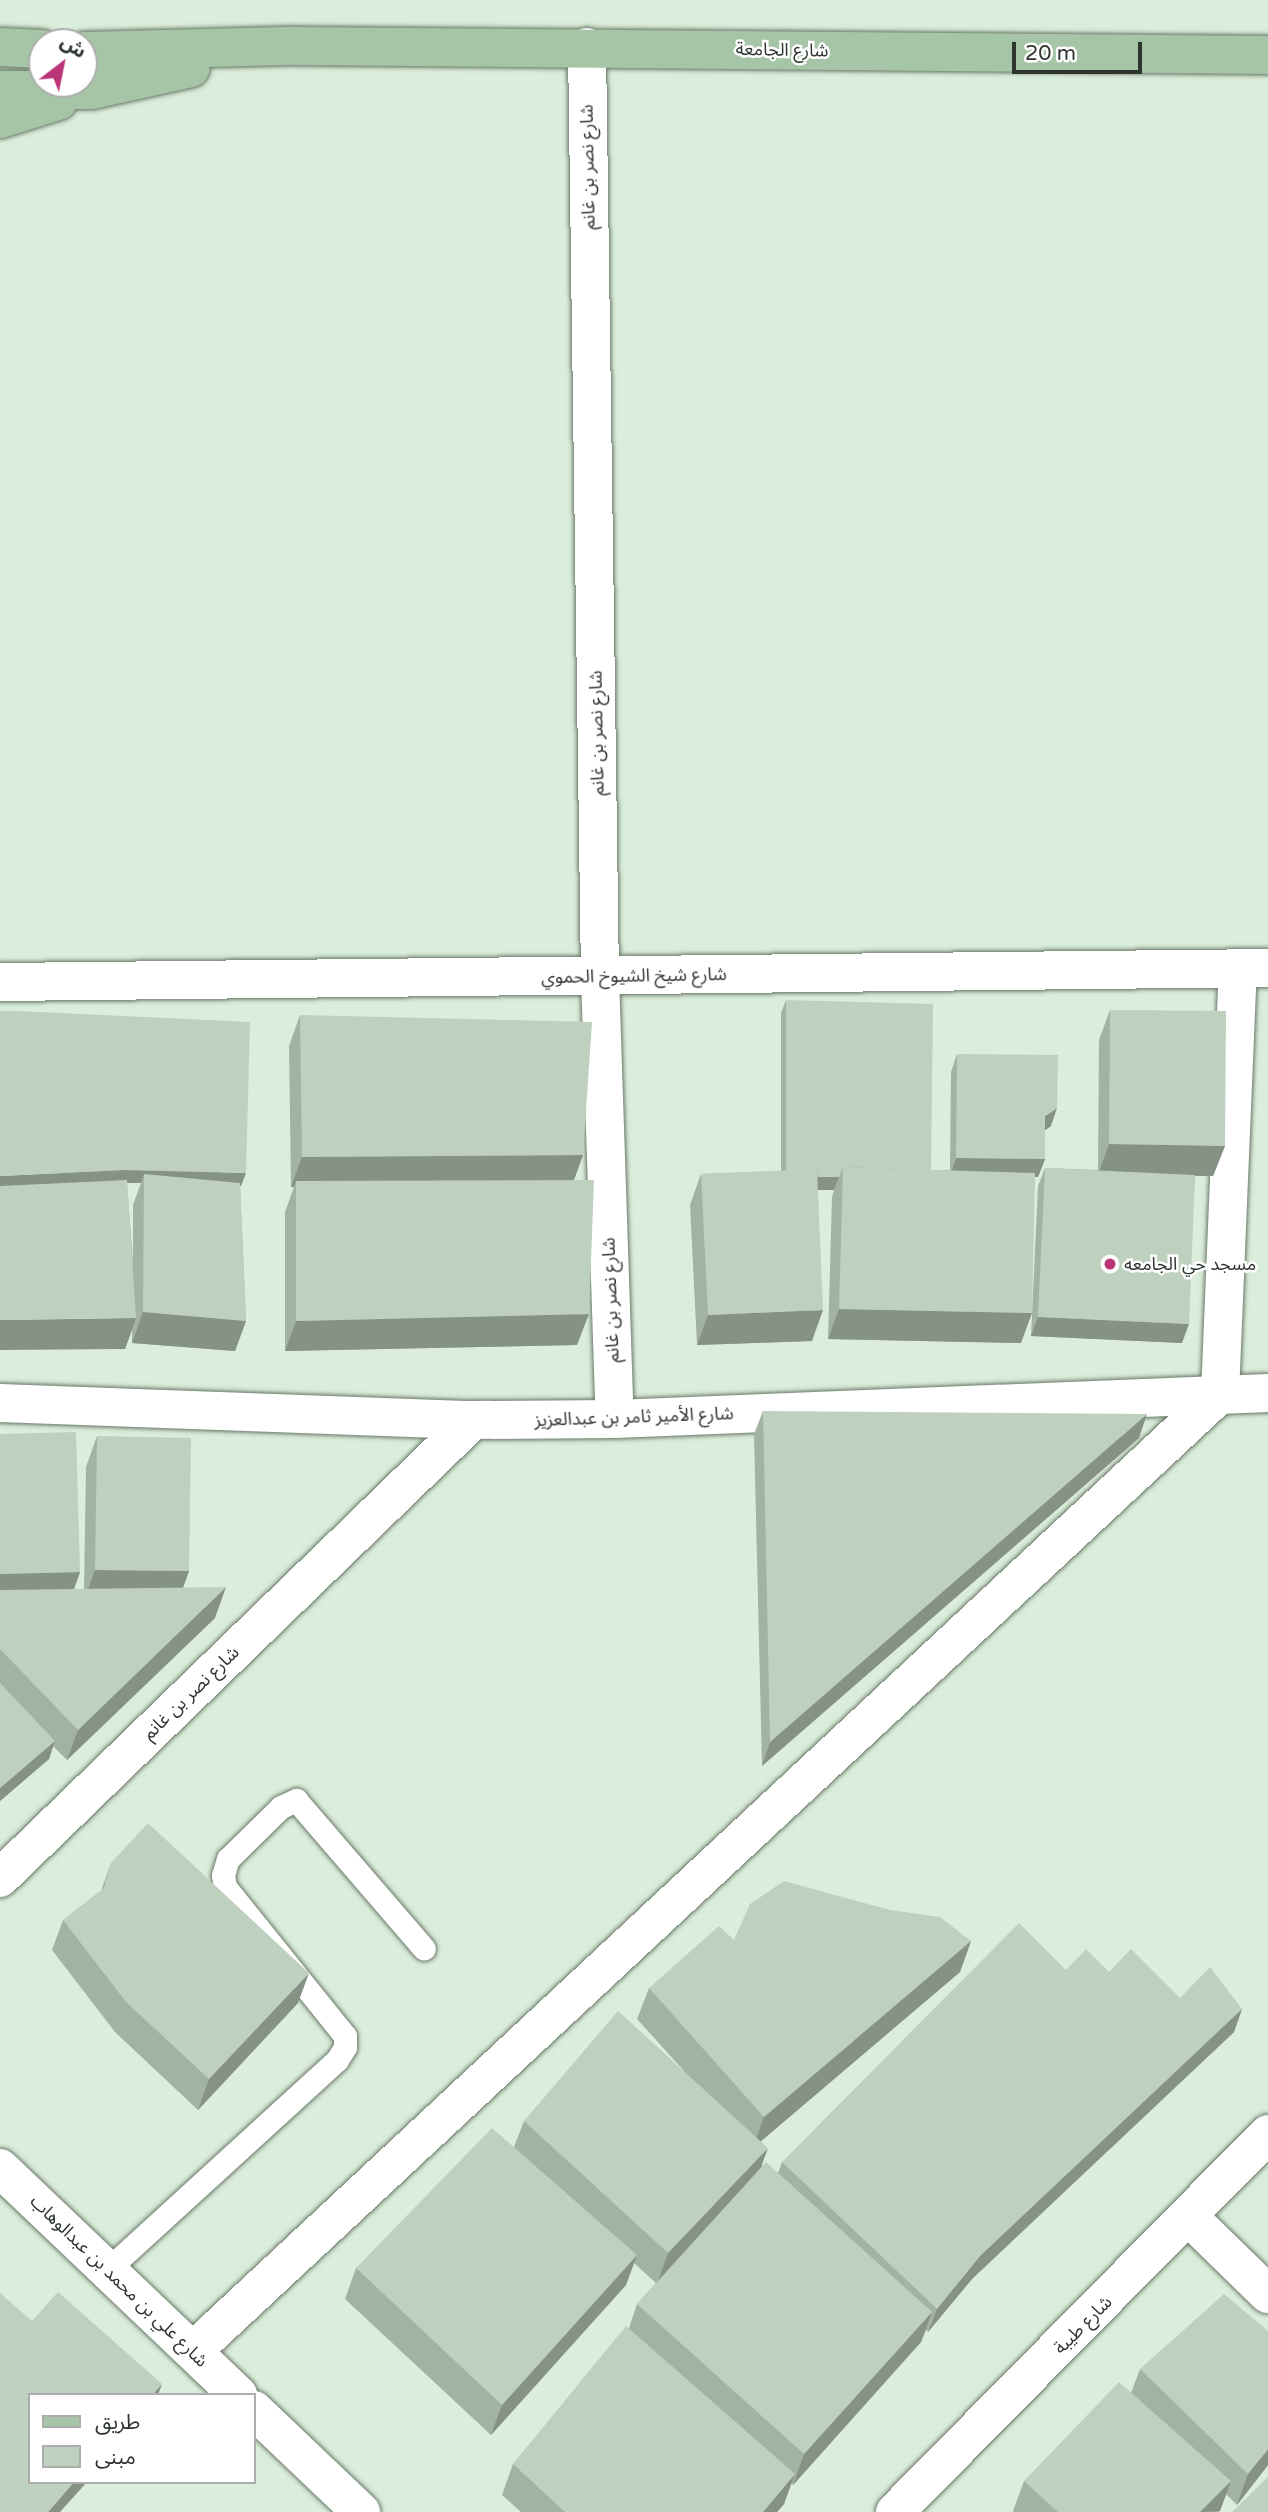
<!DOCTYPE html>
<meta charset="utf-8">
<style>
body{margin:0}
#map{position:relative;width:1268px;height:2512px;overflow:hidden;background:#dbeddb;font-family:"Varela Round","Noto Sans Arabic",sans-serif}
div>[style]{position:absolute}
.roads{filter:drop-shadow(0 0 2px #697968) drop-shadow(0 0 2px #697968)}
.lane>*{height:23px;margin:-11.5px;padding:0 11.5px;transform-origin:11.5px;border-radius:11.5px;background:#fff}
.street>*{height:38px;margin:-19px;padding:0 19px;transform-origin:19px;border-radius:19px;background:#fff}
.primary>*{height:38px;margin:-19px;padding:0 19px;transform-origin:19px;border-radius:19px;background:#a6c5a7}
.wall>*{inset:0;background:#a3b3a3}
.shaded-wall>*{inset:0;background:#859285}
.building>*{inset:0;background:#bed0be}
.dots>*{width:19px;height:19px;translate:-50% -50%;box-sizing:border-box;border:4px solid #fff;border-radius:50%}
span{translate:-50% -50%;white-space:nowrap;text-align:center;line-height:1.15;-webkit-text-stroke:5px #fff;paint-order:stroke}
.street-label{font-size:18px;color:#2e352e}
.poi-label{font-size:18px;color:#2e352e}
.left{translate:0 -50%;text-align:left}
.legend{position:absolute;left:28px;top:2393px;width:228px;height:91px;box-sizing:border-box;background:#fff;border:2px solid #abaeab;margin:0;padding:9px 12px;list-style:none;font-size:21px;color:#2e352e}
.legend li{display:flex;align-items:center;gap:14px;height:35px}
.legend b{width:35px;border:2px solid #abaeab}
.north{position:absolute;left:28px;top:28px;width:70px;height:70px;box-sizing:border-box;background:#fff;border:2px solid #abaeab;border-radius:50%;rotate:32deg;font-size:19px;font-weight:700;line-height:28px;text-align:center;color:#2e352e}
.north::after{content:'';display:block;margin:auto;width:24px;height:32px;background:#bb3477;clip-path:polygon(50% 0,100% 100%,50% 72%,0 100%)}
.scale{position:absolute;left:1012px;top:42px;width:130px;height:32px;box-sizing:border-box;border:4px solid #2e352e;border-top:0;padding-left:9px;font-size:21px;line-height:24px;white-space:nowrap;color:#2e352e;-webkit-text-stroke:5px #fff;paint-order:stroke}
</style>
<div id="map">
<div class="roads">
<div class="lane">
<i style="left:107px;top:2270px;width:311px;rotate:-42.4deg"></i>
<i style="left:337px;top:2060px;width:15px;rotate:-58deg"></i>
<i style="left:345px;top:2047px;width:11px;rotate:-90deg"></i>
<i style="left:345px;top:2036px;width:191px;rotate:-128.8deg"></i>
<i style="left:225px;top:1887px;width:12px;rotate:-99deg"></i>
<i style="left:223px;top:1875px;width:17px;rotate:-73deg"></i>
<i style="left:228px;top:1859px;width:74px;rotate:-44.5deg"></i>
<i style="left:281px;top:1807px;width:17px;rotate:-25deg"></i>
<i style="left:296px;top:1800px;width:196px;rotate:49.3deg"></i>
</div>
<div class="street">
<i style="left:587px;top:47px;width:930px;rotate:89.2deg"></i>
<i style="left:600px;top:977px;width:442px;rotate:88.1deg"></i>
<i style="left:0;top:982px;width:1268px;rotate:-0.63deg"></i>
<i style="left:0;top:1403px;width:473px;rotate:2.1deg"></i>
<i style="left:473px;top:1420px;width:142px;rotate:-0.4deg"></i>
<i style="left:615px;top:1419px;width:654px;rotate:-2.28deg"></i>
<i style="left:0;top:1878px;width:658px;rotate:-44.08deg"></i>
<i style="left:0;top:2168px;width:329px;rotate:43.6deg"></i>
<i style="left:1190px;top:2218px;width:109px;rotate:44.3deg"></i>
<i style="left:193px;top:2351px;width:1404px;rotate:-42.98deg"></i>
<i style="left:1220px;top:1394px;width:423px;rotate:-87.6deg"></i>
<i style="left:254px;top:2410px;width:148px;rotate:43.6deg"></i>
<i style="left:895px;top:2512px;width:531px;rotate:-45.38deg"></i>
</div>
<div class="primary">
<i style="left:0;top:47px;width:42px;rotate:2.7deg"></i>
<i style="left:84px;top:51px;width:212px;rotate:-1.4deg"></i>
<i style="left:296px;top:46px;width:972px;rotate:0.53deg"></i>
<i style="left:0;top:90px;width:92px"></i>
<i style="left:92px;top:90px;width:101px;rotate:-12.5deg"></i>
<i style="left:0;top:119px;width:61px;rotate:-17.2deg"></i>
</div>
</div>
<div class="wall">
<i style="clip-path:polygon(786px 1000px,931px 1170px,950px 1170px,951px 1072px,957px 1054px,1051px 1126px,1045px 1130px,1045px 1159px,1038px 1177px,1035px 1177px,1021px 1343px,828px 1339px,832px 1197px,834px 1190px,818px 1190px,812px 1341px,697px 1345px,690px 1205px,701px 1174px,781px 1171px,781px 1013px)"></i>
<i style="clip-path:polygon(1110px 1010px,1225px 1146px,1213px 1176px,1195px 1176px,1182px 1343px,1031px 1336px,1038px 1186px,1045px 1168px,1098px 1170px,1099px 1040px)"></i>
<i style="clip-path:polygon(evenodd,0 1011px,241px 1186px,240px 1186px,246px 1321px,235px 1351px,132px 1343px,132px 1330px,125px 1349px,0 1011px,127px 1183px,141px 1183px,133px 1205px,133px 1263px,127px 1183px)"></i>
<i style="clip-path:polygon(300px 1015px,583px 1155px,574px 1180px,577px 1345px,285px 1351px,285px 1212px,294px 1187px,291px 1187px,289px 1046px)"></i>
<i style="clip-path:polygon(763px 1411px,1139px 1438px,762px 1766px,754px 1434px)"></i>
<i style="clip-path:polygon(0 1434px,80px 1572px,74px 1589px,84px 1589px,86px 1467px,97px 1436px,189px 1571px,183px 1588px,215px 1618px,67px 1760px,53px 1746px,49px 1759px,0 1801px)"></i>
<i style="clip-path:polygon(111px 1863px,298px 2003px,198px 2110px,115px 2032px,52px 1950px,63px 1920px,101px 1891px)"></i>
<i style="clip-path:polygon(734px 1940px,971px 1941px,960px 1972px,761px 2141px,762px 2166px,778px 2173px,782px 2162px,1066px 1970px,1109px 1972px,1180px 1998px,1242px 2009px,1234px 2032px,972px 2279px,928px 2332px,926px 2330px,921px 2342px,793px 2485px,791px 2483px,784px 2504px,777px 2512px,521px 2512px,502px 2495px,513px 2464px,629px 2328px,637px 2304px,656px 2283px,634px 2263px,626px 2285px,491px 2435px,345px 2299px,356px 2268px,514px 2147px,524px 2121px,684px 2071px,637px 2019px,649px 1988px)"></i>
<i style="clip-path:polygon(1140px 2369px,1268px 2465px,1237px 2505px,1226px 2494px,1219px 2512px,1014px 2512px,1013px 2511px,1024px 2481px,1131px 2393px)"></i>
</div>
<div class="shaded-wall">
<i style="clip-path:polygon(1057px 1108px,1051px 1126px,1038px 1135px,1045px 1116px)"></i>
<i style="clip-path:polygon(1109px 1144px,1225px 1146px,1213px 1176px,1098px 1175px)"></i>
<i style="clip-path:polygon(583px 1155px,572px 1185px,296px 1181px,294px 1187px,291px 1187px,302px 1157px)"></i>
<i style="clip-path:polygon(956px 1158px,1045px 1159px,1038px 1177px,950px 1176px)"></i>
<i style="clip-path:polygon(125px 1170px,246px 1173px,241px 1186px,144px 1183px,144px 1174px,141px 1183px,121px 1183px,0 1188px,0 1176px)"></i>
<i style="clip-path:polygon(786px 1177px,839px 1177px,834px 1190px,781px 1190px)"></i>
<i style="clip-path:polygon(839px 1309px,1032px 1313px,1021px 1343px,828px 1339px)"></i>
<i style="clip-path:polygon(823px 1310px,812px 1341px,697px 1345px,708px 1315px)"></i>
<i style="clip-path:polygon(143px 1312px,246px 1321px,235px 1351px,132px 1343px)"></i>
<i style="clip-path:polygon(589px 1314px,577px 1345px,285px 1351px,296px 1321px)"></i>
<i style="clip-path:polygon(1038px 1317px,1189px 1324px,1182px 1343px,1031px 1336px)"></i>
<i style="clip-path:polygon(136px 1318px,125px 1349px,0 1350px,0 1320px)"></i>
<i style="clip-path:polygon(1147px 1414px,1139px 1438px,762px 1766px,770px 1742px)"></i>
<i style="clip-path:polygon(95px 1570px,189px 1571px,178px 1601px,84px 1600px)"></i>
<i style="clip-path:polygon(80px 1572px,69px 1603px,0 1605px,0 1574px)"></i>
<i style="clip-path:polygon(226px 1587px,215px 1618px,67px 1760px,78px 1730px)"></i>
<i style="clip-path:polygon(55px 1741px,49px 1759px,0 1801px,0 1788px)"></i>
<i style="clip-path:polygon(971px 1941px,960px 1972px,753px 2148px,764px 2117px)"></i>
<i style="clip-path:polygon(309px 1973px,298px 2003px,198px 2110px,209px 2079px)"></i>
<i style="clip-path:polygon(1242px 2009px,1234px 2032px,972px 2279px,928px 2332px,937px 2309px,980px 2256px)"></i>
<i style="clip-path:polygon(768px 2148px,757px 2178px,657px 2284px,668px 2253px)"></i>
<i style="clip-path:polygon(637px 2255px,626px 2285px,491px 2435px,502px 2405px)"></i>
<i style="clip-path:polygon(932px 2312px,921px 2342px,793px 2485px,804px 2454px)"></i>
<i style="clip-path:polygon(162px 2384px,158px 2395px,152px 2395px)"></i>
<i style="clip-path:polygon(1268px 2449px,1268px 2465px,1237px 2505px,1248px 2474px)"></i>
<i style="clip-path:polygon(795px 2474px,784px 2504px,777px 2512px,763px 2512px)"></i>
<i style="clip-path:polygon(1231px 2481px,1220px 2511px,1200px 2512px)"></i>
<i style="clip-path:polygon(74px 2482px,87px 2482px,60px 2512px,48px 2512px)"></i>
</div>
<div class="building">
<i style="clip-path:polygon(786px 1000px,933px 1004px,931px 1170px,843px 1167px,839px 1177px,818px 1177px,817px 1169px,786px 1171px)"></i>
<i style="clip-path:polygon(1110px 1010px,1226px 1011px,1225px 1146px,1109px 1144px)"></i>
<i style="clip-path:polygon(0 1011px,17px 1011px,250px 1022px,246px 1173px,125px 1170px,0 1176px)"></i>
<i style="clip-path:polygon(300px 1015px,592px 1022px,583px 1155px,302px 1157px)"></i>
<i style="clip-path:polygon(957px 1054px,1058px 1055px,1057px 1108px,1045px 1116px,1045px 1159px,956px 1158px)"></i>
<i style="clip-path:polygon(843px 1167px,1035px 1173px,1032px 1313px,839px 1309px)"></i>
<i style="clip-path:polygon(1045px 1168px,1195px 1175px,1189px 1324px,1038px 1317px)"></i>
<i style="clip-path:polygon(817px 1169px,823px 1310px,708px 1315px,701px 1174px)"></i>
<i style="clip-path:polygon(144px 1174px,240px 1183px,246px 1321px,143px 1312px)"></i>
<i style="clip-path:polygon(127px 1180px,136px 1318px,0 1320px,0 1186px)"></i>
<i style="clip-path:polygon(594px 1180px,589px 1314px,296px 1321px,296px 1181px)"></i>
<i style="clip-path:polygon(763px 1411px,1147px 1414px,770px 1742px)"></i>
<i style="clip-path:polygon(76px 1432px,80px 1572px,0 1574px,0 1434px)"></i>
<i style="clip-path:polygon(97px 1436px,191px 1438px,189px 1571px,95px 1570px)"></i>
<i style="clip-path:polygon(226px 1587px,78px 1730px,0 1649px,0 1590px)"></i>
<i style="clip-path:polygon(0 1683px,55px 1741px,0 1788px)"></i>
<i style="clip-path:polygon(148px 1823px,309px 1973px,209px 2079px,126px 2002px,63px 1920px,104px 1888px,111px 1863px)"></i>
<i style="clip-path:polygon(784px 1881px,890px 1910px,940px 1917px,971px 1941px,764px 2117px,649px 1988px,719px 1926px,734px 1940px,750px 1904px)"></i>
<i style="clip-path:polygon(1019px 1923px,1066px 1970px,1086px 1949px,1109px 1972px,1131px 1949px,1180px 1998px,1210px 1967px,1242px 2009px,980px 2256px,937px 2309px,782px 2162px)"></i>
<i style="clip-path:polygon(618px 2011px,768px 2148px,668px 2253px,524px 2121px)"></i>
<i style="clip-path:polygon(492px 2128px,637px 2255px,502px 2405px,356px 2268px)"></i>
<i style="clip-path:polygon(766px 2162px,932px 2312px,804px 2454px,637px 2304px)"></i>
<i style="clip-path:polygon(58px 2292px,162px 2384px,152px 2395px,30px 2395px,30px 2482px,74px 2482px,48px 2512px,0 2512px,0 2293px,32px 2321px)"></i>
<i style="clip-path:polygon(1224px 2294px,1268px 2331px,1268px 2449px,1248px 2474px,1140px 2369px)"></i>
<i style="clip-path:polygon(626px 2326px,795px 2474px,763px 2512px,565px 2512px,513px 2464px)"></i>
<i style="clip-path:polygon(1119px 2382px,1231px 2481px,1200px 2512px,1058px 2512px,1024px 2481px)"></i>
<i style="clip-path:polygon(1268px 2477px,1268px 2512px,1232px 2512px)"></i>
</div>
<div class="dots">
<i style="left:1110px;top:1264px;background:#bb3477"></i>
</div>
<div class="street-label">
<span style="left:782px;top:50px;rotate:1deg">شارع الجامعة</span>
<span style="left:588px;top:167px;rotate:-91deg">شارع نصر بن غانم</span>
<span style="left:597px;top:733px;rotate:-91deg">شارع نصر بن غانم</span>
<span style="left:634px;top:976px;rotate:-1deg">شارع شيخ الشيوخ الحموي</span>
<span style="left:611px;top:1300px;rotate:-92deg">شارع نصر بن غانم</span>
<span style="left:634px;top:1417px;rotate:-2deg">شارع الأمير ثامر بن عبدالعزيز</span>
<span style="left:191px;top:1693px;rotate:-44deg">شارع نصر بن غانم</span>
<span style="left:119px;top:2281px;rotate:44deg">شارع علي بن محمد بن عبدالوهاب</span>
<span style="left:1083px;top:2325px;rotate:-45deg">شارع طيبة</span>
</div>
<div class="poi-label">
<span class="left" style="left:1124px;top:1264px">مسجد حي الجامعه</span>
</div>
<ul class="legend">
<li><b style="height:9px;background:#a6c5a7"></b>طريق</li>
<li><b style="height:19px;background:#bed0be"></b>مبنى</li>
</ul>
<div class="north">ش</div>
<div class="scale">20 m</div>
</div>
